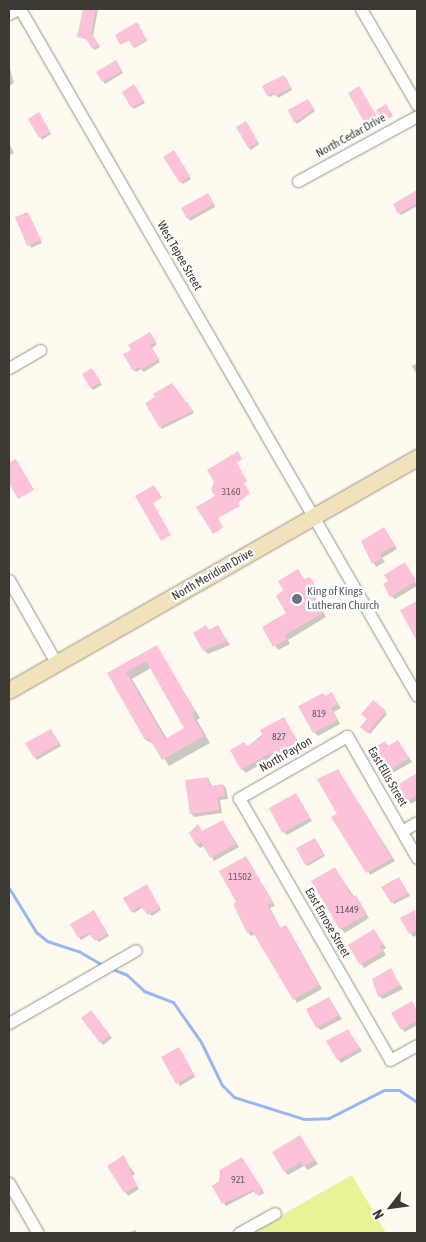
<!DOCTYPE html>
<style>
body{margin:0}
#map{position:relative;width:426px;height:1242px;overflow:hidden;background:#fefaf0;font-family:"Asap Condensed",sans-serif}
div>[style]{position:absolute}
.green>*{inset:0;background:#e7f396}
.shadow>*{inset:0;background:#0003}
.stream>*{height:3px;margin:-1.5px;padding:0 1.5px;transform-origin:1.5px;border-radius:1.5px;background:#97b7f7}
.building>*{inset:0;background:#fdc2d9}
.roads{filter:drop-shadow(0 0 1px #989282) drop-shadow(0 0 1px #989282)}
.street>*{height:11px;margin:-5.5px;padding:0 5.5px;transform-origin:5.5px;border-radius:5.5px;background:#fff}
.secondary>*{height:16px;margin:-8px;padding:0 8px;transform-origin:8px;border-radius:8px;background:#f1e2bc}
.dots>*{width:14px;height:14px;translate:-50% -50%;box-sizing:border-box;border:2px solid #fff;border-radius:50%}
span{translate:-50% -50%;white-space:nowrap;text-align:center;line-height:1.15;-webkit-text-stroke:5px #fff;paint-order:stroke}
.number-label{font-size:10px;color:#6c5b5c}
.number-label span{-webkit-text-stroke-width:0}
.street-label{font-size:12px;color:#3b3932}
.worship-label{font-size:12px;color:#5b616d}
.left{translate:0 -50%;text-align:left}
.frame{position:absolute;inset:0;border:10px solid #3b3932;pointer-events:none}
.north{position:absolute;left:366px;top:1182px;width:50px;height:50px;-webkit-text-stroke:4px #fff;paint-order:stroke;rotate:240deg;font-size:14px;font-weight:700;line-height:20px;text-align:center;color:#3b3932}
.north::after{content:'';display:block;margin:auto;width:18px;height:22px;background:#3b3932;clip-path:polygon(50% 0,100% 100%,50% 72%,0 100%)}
</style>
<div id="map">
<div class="green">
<i style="clip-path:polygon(352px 1175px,386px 1233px,250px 1233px)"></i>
</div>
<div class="shadow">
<i style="clip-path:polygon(84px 9px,98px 9px,93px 36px,100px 47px,95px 50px,88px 40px,79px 36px)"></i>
<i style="clip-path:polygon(136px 24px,147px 41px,135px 48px,130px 40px,122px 44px,116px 35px)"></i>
<i style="clip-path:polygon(118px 64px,123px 73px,105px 84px,98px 72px)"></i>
<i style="clip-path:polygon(9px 65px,14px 83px,9px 86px)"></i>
<i style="clip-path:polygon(286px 78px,292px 90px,278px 98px,275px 94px,270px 97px,268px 95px)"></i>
<i style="clip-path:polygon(136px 88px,145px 103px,134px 109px,132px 107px)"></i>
<i style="clip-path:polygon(361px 90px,377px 117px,367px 123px,365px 121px)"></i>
<i style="clip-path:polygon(310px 103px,315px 111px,297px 124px,289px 111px)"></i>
<i style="clip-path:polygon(41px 116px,51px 134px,42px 140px,30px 119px)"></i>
<i style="clip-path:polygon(248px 125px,259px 144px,251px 150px,249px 148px)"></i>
<i style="clip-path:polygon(9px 143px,14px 153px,9px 156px)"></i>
<i style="clip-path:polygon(176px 154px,191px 179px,183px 184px,181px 182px)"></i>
<i style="clip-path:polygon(417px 192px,417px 206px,401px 215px,399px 213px)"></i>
<i style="clip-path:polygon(210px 197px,215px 207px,190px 221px,183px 208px)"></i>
<i style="clip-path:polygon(28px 213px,42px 243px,31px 248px,17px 218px)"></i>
<i style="clip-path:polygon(152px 336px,157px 344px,152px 348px,160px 362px,144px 372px,141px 369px,136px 372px,134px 370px)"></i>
<i style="clip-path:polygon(417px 363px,417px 375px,412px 366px)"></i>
<i style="clip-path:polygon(94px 372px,102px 385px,93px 390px,91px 388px)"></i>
<i style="clip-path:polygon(187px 402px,194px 413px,162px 429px,160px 427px)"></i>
<i style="clip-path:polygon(384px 528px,397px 549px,382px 558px,385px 562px,376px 567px,363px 541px)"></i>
<i style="clip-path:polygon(405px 564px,417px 586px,395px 599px,391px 596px)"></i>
<i style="clip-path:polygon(298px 571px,305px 580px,309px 578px,313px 582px,318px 590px,314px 595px,326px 617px,288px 640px,290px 644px,278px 650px,264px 628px,288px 614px,285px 591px)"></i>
<i style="clip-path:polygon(217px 626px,230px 645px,208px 654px,204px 650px,206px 627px,210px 631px)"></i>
<i style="clip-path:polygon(evenodd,156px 646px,200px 718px,197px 720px,210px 743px,169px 766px,155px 745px,146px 740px,109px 674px,156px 646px,151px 668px,186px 728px,167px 739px,132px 679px,151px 668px)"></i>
<i style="clip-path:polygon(331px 694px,341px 708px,334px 712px,340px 724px,318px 736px,314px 732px,326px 697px)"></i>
<i style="clip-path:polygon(373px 702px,387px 714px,370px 734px,362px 727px,368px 719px)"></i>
<i style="clip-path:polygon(283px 718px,301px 747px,279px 760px,275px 755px,246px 773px,242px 769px,247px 747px)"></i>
<i style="clip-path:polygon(53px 733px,61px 746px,37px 760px,35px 757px)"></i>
<i style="clip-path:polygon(398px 742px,412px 762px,391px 774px,388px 771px,389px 747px)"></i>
<i style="clip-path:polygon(338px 770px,395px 861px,370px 875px,339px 814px)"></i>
<i style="clip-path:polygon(417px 775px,417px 800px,411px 804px,399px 786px)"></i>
<i style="clip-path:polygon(208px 778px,212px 786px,223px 785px,226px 788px,228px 799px,220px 800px,222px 813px,194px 817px,191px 813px)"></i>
<i style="clip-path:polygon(296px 794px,312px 821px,287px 835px,284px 832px)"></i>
<i style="clip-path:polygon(222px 821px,239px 847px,214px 861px,205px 846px,200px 848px,197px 845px,191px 833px,198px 826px,203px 832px)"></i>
<i style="clip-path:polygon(315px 839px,325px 856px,308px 866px,306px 864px)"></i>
<i style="clip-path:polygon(246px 858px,275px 906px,270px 908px,281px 929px,286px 927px,289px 930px,322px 989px,297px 1003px,255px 934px,251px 936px,248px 932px,238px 902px)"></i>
<i style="clip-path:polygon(335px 869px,369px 918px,345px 933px,341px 929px)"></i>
<i style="clip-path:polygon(399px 878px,410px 896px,394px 904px,392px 902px)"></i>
<i style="clip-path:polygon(148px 888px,161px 910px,152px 916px,143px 907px,134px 913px,132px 911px)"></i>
<i style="clip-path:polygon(414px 911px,417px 935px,413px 937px,402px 918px)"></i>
<i style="clip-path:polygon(96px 914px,109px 936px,99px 942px,91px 934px,81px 940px,72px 925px)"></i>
<i style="clip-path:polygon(374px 931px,386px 948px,383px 950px,386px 955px,364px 968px,350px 946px)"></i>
<i style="clip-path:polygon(391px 970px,403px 989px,383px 999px,379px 996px)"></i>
<i style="clip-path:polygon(329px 998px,342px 1019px,321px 1030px,317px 1027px)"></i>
<i style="clip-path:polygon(411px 1003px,417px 1011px,417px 1025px,405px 1032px,402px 1029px)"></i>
<i style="clip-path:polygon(93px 1014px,112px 1038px,103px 1045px,82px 1019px)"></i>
<i style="clip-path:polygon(348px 1030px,362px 1051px,341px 1063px,338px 1059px)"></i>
<i style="clip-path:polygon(180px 1051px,195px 1077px,180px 1086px,163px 1058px)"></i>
<i style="clip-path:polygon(300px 1137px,318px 1164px,308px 1170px,304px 1166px,288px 1175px,285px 1172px)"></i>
<i style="clip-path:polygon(123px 1157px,135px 1174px,131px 1177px,139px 1189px,128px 1196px,109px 1166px)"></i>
<i style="clip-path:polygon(244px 1161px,264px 1193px,259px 1196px,255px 1191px,226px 1206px,213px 1186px)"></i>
<i style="clip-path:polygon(135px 1230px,138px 1233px,129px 1233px)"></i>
</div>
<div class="stream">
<i style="left:9px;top:888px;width:52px;rotate:58.5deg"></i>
<i style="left:36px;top:932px;width:14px;rotate:39deg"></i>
<i style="left:47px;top:941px;width:35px;rotate:18deg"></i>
<i style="left:80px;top:952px;width:28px;rotate:30deg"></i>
<i style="left:110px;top:968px;width:18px;rotate:22deg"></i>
<i style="left:127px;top:975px;width:23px;rotate:43deg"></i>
<i style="left:144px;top:991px;width:31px;rotate:21deg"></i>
<i style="left:173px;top:1002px;width:49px;rotate:55deg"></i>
<i style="left:201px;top:1042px;width:48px;rotate:64deg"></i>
<i style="left:222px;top:1085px;width:17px;rotate:45deg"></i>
<i style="left:234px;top:1097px;width:73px;rotate:17.4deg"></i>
<i style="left:304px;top:1119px;width:25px;rotate:-2deg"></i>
<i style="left:329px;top:1118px;width:62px;rotate:-27deg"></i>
<i style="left:384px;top:1090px;width:15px"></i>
<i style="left:399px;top:1090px;width:22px;rotate:34deg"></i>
</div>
<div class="building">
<i style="clip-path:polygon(83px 9px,96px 9px,91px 33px,99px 45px,92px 49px,86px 39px,77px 37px)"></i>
<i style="clip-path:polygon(137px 22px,147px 40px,133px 48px,129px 40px,120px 45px,115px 35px)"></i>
<i style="clip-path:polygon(116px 60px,122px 71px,102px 82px,96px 72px)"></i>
<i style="clip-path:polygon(284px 75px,291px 88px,275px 96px,273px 93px,267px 96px,262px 86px)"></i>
<i style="clip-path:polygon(134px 84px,144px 101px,131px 108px,122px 92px)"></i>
<i style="clip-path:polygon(359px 86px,376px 115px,364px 122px,348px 93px)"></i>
<i style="clip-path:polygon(308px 99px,314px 109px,294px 123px,288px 110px)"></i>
<i style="clip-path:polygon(386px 104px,393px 116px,383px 122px,376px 110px)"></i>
<i style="clip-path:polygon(39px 112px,50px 132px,39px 138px,28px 119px)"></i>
<i style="clip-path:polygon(246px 121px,258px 142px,248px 148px,236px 127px)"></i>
<i style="clip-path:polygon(174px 150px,190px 176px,180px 183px,163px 157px)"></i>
<i style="clip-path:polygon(417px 190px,417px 203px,398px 214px,393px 204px)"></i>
<i style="clip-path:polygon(208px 193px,214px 204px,187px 219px,181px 208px)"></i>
<i style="clip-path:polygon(28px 212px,41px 240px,27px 246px,15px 217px)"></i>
<i style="clip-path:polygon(150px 332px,156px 342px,150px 345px,159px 359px,141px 370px,139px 367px,133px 371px,123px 354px,131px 350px,128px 345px)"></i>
<i style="clip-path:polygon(92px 368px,101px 382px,90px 388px,82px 374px)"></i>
<i style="clip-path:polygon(172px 383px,193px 411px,159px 427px,145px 403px,155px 397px,153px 394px)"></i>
<i style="clip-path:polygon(238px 451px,242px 459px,237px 463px,247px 481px,244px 483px,250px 493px,238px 503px,240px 506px,218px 518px,223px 528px,213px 534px,196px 507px,215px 496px,211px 490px,214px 482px,207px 470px)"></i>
<i style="clip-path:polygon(16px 459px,34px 490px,18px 499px,9px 483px,9px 463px)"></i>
<i style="clip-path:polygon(154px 485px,162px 498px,153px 503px,171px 535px,161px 541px,135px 496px)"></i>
<i style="clip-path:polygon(384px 527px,395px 545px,380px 554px,382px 558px,372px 564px,361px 541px)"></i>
<i style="clip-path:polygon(405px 562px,416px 581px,390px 597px,383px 584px,388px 581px,384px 575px)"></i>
<i style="clip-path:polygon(298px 569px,304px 579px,310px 577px,315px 585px,310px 590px,323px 613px,285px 635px,287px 639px,273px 647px,262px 627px,286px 613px,276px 596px,283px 590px,278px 581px)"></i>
<i style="clip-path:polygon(417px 601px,417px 642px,400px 610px)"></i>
<i style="clip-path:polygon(206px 625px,209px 630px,218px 625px,227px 641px,203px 651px,193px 633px)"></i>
<i style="clip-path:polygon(evenodd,157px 645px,195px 711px,191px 713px,204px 736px,162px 760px,149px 738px,145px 740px,107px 673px,157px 645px,146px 661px,184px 728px,165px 739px,126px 672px,146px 661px)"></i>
<i style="clip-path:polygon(332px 692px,338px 704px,331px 708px,338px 720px,313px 733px,298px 706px,323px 693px,325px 696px)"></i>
<i style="clip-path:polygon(373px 700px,386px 711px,367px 733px,360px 727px,367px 719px,361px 714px)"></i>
<i style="clip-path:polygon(284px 717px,299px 744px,275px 757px,272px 752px,241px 770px,230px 750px,244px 742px,247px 746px,263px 736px,260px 730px)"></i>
<i style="clip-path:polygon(51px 729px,59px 744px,34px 758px,25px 743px)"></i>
<i style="clip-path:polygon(398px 740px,409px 758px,387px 772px,374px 748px,385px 741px,388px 746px)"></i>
<i style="clip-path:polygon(338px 769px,392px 858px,366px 873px,331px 817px,337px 814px,317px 779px)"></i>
<i style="clip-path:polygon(417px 773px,417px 795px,407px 801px,397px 785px)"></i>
<i style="clip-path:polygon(208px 777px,209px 786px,223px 784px,225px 796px,217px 797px,219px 810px,190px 814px,185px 780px)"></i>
<i style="clip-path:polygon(296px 793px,310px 818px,282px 833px,269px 808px)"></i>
<i style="clip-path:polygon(223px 820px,236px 844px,210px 858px,201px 842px,196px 845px,189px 833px,198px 824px,202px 831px)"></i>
<i style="clip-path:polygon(315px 838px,324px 854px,305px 865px,296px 848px)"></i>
<i style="clip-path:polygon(246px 856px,273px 902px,267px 905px,280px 928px,286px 925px,319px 985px,293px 1000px,252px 931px,247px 933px,233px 904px,236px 902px,219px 871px)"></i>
<i style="clip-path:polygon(335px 867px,352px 897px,356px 895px,367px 914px,340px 930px,311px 881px)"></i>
<i style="clip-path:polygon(399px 877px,408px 893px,391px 903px,381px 887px)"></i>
<i style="clip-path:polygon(147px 884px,160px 908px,148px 915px,140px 906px,131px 912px,123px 898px)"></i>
<i style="clip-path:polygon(94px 910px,107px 934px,95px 941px,88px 933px,78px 938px,70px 924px)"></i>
<i style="clip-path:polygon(415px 910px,417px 930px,409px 934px,400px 918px)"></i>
<i style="clip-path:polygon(374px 929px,383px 944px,380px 946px,383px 951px,360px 965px,348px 945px)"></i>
<i style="clip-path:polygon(391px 968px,400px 985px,378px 997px,372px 979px)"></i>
<i style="clip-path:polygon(329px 997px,339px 1015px,316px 1028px,306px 1009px)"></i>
<i style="clip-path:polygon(412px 1001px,417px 1011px,417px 1020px,401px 1030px,391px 1013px)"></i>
<i style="clip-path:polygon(91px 1010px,110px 1035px,100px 1043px,81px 1018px)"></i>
<i style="clip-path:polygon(348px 1029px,359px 1048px,337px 1060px,326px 1041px)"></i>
<i style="clip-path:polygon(179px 1047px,194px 1074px,176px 1084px,161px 1057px)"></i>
<i style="clip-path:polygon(300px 1135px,315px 1160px,303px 1167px,301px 1162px,284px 1172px,272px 1152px)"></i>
<i style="clip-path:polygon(124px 1155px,137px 1186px,124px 1193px,107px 1166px)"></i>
<i style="clip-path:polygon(242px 1157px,263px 1190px,256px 1195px,253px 1190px,222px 1204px,212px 1186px,219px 1182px,220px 1170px)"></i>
</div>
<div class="roads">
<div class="street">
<i style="left:20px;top:9px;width:793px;rotate:59.98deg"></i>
<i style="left:361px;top:9px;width:111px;rotate:59.7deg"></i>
<i style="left:9px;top:14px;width:10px;rotate:-29deg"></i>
<i style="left:298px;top:181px;width:136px;rotate:-28.6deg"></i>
<i style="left:9px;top:368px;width:36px;rotate:-30deg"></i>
<i style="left:9px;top:580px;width:97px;rotate:60.3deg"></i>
<i style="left:402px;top:831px;width:17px;rotate:-31deg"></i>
<i style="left:417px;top:858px;width:141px;rotate:-119.8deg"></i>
<i style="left:347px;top:736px;width:125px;rotate:150.1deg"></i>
<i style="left:239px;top:798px;width:302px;rotate:60deg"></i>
<i style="left:390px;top:1060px;width:31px;rotate:-29deg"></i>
<i style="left:9px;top:1023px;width:146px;rotate:-29.9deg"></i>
<i style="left:9px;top:1183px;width:58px;rotate:59.9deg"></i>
<i style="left:239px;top:1233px;width:41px;rotate:-29.1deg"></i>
</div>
<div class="secondary">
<i style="left:9px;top:691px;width:470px;rotate:-29.7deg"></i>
</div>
</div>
<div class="dots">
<i style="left:297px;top:599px;background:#6b7280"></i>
</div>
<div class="number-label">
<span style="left:231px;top:492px">3160</span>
<span style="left:319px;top:714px">819</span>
<span style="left:279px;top:737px">827</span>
<span style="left:240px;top:877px">11502</span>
<span style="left:347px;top:910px">11449</span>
<span style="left:238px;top:1180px">921</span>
</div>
<div class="street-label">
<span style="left:351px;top:136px;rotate:-29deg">North Cedar Drive</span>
<span style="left:179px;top:256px;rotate:60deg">West Tepee Street</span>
<span style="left:213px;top:575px;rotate:-30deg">North Meridian Drive</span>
<span style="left:286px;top:755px;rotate:-30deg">North Payton</span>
<span style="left:387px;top:777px;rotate:60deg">East Ellis Street</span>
<span style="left:327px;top:923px;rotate:60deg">East Enrose Street</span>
</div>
<div class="worship-label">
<span class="left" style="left:307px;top:599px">King of Kings<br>Lutheran Church</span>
</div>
<div class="frame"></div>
<div class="north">N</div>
</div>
